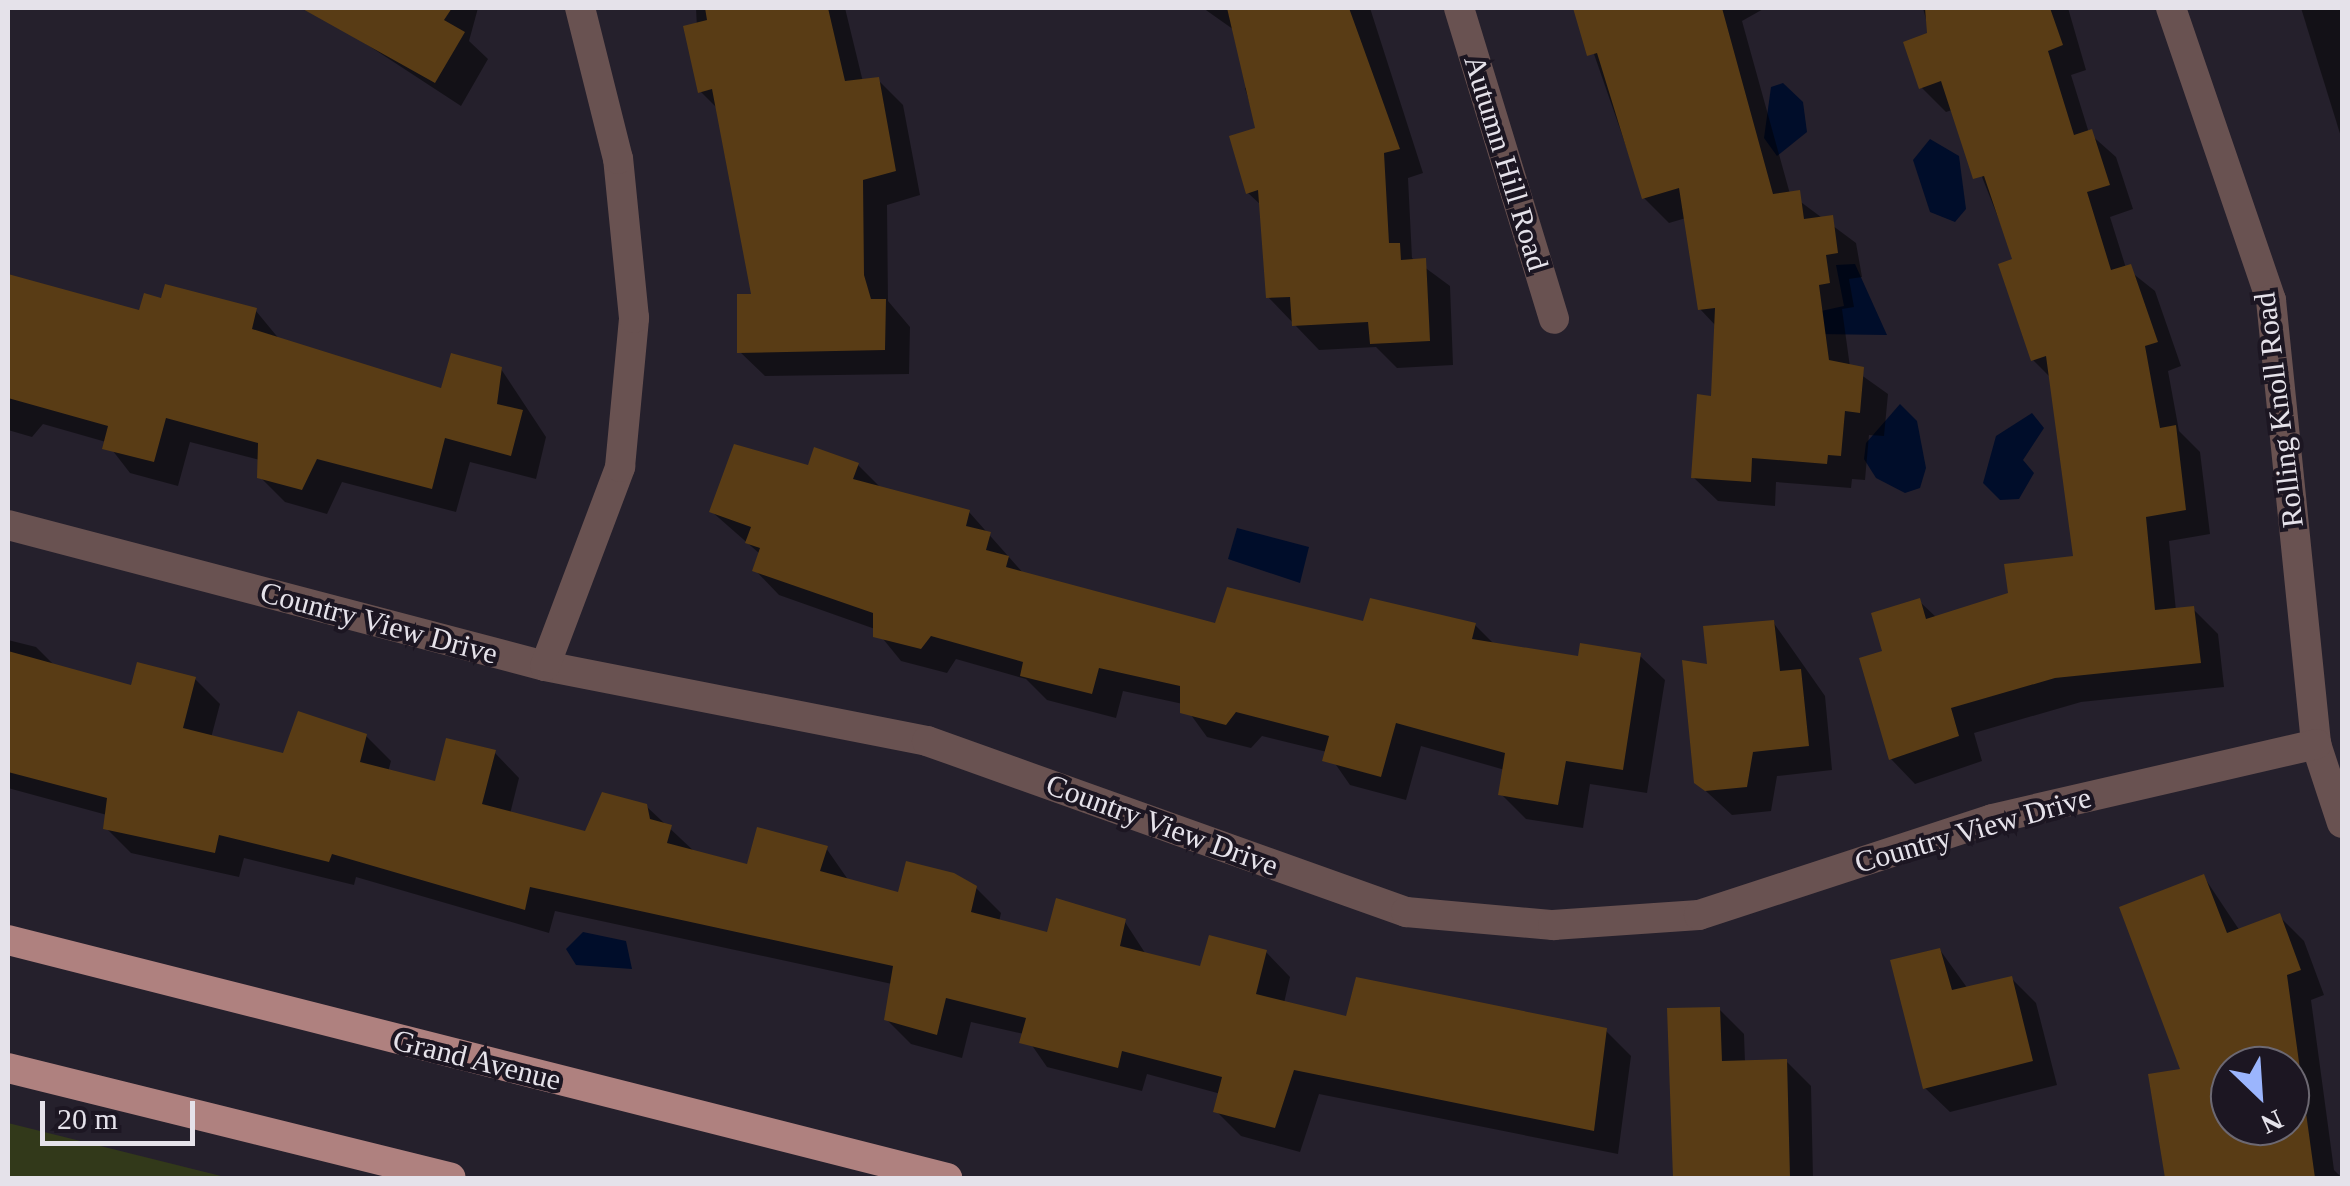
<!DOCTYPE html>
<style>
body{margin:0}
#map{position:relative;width:2350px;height:1186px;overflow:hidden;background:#25202c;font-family:"Times New Roman",serif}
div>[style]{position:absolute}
.green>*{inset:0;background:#32391a}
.water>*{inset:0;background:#000d2a}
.shadow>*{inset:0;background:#0007}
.building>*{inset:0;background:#593c15}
.street>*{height:30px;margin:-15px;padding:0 15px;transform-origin:15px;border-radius:15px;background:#695251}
.primary>*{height:30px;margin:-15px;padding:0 15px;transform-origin:15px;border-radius:15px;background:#af817f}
span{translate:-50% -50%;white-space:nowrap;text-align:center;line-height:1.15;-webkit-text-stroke:8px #1c1622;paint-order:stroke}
.street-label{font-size:30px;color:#e5e2ea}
.frame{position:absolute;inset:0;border:10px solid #e5e2ea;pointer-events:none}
.north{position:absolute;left:2210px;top:1046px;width:100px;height:100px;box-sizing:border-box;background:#1c1622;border:2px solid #6c6872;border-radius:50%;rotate:155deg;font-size:28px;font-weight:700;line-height:40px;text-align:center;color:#e5e2ea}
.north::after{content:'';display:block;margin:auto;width:35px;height:45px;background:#9bb5fd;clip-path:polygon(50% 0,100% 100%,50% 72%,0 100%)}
.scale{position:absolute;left:40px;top:1101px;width:155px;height:45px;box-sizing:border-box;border:5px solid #e5e2ea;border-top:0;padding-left:12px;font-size:30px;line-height:35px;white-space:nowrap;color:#e5e2ea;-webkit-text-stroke:8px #1c1622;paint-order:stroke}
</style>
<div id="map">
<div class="green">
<i style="clip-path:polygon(8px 1123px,229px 1178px,8px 1178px)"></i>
</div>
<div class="water">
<i style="clip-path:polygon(1783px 83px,1803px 102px,1807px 132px,1777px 156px,1764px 138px,1771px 87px)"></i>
<i style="clip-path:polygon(1930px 139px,1959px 156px,1966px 209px,1955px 222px,1930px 212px,1913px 160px)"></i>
<i style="clip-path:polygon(1855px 264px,1887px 335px,1817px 334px,1812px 313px,1844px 306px,1836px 265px)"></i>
<i style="clip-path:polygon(1900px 404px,1917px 421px,1926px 468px,1920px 488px,1905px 493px,1876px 478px,1864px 459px,1866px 443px)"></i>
<i style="clip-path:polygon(2032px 413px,2044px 428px,2023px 460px,2034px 473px,2019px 499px,2000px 500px,1983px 483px,1996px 436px)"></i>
<i style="clip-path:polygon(1237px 528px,1309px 547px,1300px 583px,1228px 559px)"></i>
<i style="clip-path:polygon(583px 932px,626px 941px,632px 969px,576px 965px,566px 949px)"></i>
</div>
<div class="shadow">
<i style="clip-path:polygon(311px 8px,478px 8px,469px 41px,488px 59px,461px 106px)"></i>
<i style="clip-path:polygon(696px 8px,845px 8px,863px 82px,878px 80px,903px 105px,920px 195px,887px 205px,888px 301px,910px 327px,909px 374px,765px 376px,740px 352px,754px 297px,718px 109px,700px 91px)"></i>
<i style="clip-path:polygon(1203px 8px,1370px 8px,1423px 173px,1408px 178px,1412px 258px,1450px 286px,1453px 365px,1397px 368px,1376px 347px,1319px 350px,1268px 297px,1262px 206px,1248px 193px,1258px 130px,1245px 88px,1253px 86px,1237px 32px)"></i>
<i style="clip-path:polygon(1578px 8px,1765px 8px,1742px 21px,1790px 194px,1856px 243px,1862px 277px,1849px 279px,1854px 307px,1842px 309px,1850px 367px,1888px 394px,1884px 436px,1869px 435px,1865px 480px,1852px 479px,1851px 488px,1776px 482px,1775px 506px,1718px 501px,1693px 477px,1713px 398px,1716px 326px,1700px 309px,1686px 218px,1669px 223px,1644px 198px)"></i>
<i style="clip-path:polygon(1923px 8px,2068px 8px,2086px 70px,2071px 75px,2089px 133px,2116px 157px,2133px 209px,2110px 217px,2126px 268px,2155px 291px,2181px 366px,2168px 371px,2179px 431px,2200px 452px,2210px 534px,2169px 541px,2176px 611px,2193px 609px,2218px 634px,2224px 687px,2081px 702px,1974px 733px,1982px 761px,1915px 784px,1891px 759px,1885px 652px,1919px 601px,1937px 618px,2010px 595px,2076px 558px,2051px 378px,2033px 360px,2015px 260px,1955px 109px,1946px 112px,1921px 87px,1930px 35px)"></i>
<i style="clip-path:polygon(2301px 8px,2342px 8px,2342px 140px)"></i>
<i style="clip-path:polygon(8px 276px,141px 314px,256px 311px,280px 340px,443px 391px,501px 369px,546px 437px,536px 479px,470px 462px,456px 512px,342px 482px,327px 514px,285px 502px,260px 477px,260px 460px,190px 442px,178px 486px,130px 473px,106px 442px,43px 424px,32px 437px,8px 430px)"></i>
<i style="clip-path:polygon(858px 465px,881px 488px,969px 512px,1024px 574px,1216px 626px,1475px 625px,1495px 645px,1580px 659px,1640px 656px,1665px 680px,1647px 793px,1590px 784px,1583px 828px,1526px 819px,1501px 794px,1505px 770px,1421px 746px,1406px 800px,1350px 785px,1327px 752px,1262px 736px,1251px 748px,1207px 737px,1183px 704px,1123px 691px,1116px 718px,1047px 700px,1026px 679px,956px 659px,947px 673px,901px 661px,875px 629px,779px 595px,755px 570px,760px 554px,711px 511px,810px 468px)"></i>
<i style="clip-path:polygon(1773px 622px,1825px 696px,1832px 770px,1777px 776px,1771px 811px,1732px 815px,1696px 782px,1710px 667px)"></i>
<i style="clip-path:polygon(8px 640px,36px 647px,56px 667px,133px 688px,195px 679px,220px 704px,211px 738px,285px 756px,366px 736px,391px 761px,388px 772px,436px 784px,495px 753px,519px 778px,510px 814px,587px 833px,646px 806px,697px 854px,749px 867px,826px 848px,849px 881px,900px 895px,976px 888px,1001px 913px,999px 922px,1049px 935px,1125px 922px,1147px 956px,1202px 969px,1266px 952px,1290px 977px,1284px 1003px,1347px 1019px,1606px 1031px,1631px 1056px,1618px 1154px,1319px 1094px,1300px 1152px,1241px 1136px,1216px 1111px,1221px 1094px,1147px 1074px,1142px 1091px,1047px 1067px,1024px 1034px,971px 1022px,962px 1058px,911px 1044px,886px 1019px,892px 984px,555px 911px,549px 933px,356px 877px,354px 885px,244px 858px,239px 877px,131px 853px,106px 828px,107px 815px,8px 788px)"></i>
<i style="clip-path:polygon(evenodd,2204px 877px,2240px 931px,2279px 916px,2304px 941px,2324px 995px,2311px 1000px,2334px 1170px,2342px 1178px,2206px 1178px,2183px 1071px,2204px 877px,2230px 1066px,2290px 1066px,2290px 1126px,2230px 1126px,2230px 1066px)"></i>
<i style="clip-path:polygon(1940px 950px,1968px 989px,2011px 978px,2036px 1003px,2057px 1085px,1950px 1112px,1925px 1088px)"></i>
<i style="clip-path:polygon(1719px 1009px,1744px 1034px,1745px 1062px,1786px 1061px,1811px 1086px,1813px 1178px,1675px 1178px,1670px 1010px)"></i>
</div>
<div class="building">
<i style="clip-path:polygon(301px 8px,452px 8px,444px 20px,465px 32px,435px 83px)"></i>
<i style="clip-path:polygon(705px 8px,828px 8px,845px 81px,879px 77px,896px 171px,863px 180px,864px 275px,871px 299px,886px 299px,885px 350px,737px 353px,737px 294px,751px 294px,712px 89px,698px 93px,683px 26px,707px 20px)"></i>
<i style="clip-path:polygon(1227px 8px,1349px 8px,1400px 149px,1384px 153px,1389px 243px,1400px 243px,1401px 260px,1426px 258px,1430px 341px,1370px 344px,1368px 322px,1292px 326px,1290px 297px,1266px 298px,1258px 190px,1246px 194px,1229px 136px,1255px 128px)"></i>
<i style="clip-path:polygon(1573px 8px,1722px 8px,1773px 194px,1800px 190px,1804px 219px,1833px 215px,1838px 253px,1826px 255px,1830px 283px,1819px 285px,1829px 360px,1864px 367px,1860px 413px,1845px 411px,1841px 456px,1828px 455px,1827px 464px,1752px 458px,1751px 482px,1691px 478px,1697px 394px,1711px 396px,1715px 308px,1698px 310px,1679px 188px,1642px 199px,1597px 53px,1587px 56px)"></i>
<i style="clip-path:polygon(1925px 8px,2050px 8px,2063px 45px,2048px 51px,2074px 135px,2092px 129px,2110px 185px,2087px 192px,2111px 270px,2131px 264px,2158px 342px,2145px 346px,2160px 428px,2176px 425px,2186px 510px,2146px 517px,2155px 610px,2194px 606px,2201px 663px,2055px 678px,1951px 708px,1959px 736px,1889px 760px,1859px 658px,1882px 651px,1871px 613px,1920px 598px,1926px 619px,2008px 593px,2004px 564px,2073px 556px,2046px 356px,2031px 361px,1998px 264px,2012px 259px,1984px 176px,1973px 179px,1941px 81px,1919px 89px,1903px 42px,1927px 33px)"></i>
<i style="clip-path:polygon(8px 274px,139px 310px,144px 293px,161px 298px,165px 284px,257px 308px,252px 329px,441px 388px,451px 353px,502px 367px,497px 404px,523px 410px,511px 456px,445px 438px,432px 489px,317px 459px,302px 490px,257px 478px,258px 443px,166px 418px,154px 462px,102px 449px,108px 426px,8px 398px)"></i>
<i style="clip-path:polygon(734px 444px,808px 465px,814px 447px,859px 463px,853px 479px,970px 510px,966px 526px,991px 532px,986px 550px,1009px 556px,1006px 567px,1215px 623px,1227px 587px,1363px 621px,1370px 598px,1476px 623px,1472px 639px,1578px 656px,1580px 643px,1641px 653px,1623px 770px,1566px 761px,1558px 805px,1498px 795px,1505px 753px,1396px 723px,1381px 777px,1322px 761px,1329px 736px,1236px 712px,1226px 725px,1180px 713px,1180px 686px,1099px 668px,1092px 694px,1020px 676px,1023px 662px,931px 636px,921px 649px,873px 637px,873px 613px,752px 571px,760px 548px,745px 543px,751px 527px,709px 512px)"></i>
<i style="clip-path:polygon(1774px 620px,1780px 671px,1801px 669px,1809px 746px,1753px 752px,1747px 787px,1705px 791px,1694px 783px,1682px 660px,1707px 664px,1703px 626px)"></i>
<i style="clip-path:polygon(8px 651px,131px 685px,137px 662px,196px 677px,183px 728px,283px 753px,298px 711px,367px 734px,360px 762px,435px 781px,446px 738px,496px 750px,482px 804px,585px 831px,602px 792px,647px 804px,650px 819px,672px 825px,667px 843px,747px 864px,757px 827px,828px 846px,820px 871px,898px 892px,906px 861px,954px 873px,977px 886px,971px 912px,1047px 932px,1056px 898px,1126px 919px,1120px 946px,1200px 966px,1209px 935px,1267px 950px,1256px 994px,1346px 1016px,1356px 977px,1607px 1028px,1594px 1131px,1294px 1070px,1275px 1128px,1213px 1112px,1222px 1077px,1122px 1051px,1118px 1068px,1019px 1043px,1026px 1018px,946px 998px,937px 1035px,884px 1020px,893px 966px,530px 887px,525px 910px,332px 854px,329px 862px,219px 835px,215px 853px,103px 829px,107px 798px,8px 772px)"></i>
<i style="clip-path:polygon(evenodd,2204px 874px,2227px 933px,2280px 913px,2301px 970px,2287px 975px,2315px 1178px,2165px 1178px,2148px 1074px,2180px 1069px,2119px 907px,2204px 874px,2230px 1066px,2290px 1066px,2290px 1126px,2230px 1126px,2230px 1066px)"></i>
<i style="clip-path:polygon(1940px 948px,1952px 990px,2012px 976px,2033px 1061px,1923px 1089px,1890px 960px)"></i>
<i style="clip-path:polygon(1720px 1007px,1722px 1061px,1787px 1059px,1790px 1178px,1673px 1178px,1667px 1008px)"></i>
</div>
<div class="street">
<i style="left:1459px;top:8px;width:325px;rotate:73deg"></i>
<i style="left:2171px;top:8px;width:309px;rotate:71.1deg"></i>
<i style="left:2271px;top:300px;width:446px;rotate:84.2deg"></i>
<i style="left:2316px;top:744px;width:83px;rotate:71.8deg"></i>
<i style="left:8px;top:525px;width:555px;rotate:14.71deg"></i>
<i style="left:545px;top:666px;width:389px;rotate:11.1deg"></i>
<i style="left:927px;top:741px;width:509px;rotate:19.65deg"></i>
<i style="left:1406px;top:912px;width:148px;rotate:5.1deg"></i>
<i style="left:1553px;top:925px;width:146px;rotate:-3.9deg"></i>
<i style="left:1699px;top:915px;width:308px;rotate:-18.1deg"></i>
<i style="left:1992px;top:819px;width:333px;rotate:-13deg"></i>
<i style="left:545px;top:666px;width:213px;rotate:-69.3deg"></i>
<i style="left:620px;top:467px;width:150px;rotate:-84.6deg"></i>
<i style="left:634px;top:318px;width:160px;rotate:-95.7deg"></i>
<i style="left:618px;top:159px;width:156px;rotate:-104.1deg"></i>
</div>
<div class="primary">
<i style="left:8px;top:940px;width:969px;rotate:14.22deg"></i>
<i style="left:8px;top:1068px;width:456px;rotate:13.9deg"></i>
</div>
<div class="street-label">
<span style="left:1506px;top:163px;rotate:73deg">Autumn Hill Road</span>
<span style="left:2279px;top:410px;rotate:-97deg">Rolling Knoll Road</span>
<span style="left:379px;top:623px;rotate:15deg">Country View Drive</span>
<span style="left:1162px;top:825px;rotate:20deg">Country View Drive</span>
<span style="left:1973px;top:830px;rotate:-16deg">Country View Drive</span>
<span style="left:477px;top:1060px;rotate:14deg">Grand Avenue</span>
</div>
<div class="frame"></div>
<div class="north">N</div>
<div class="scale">20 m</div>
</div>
